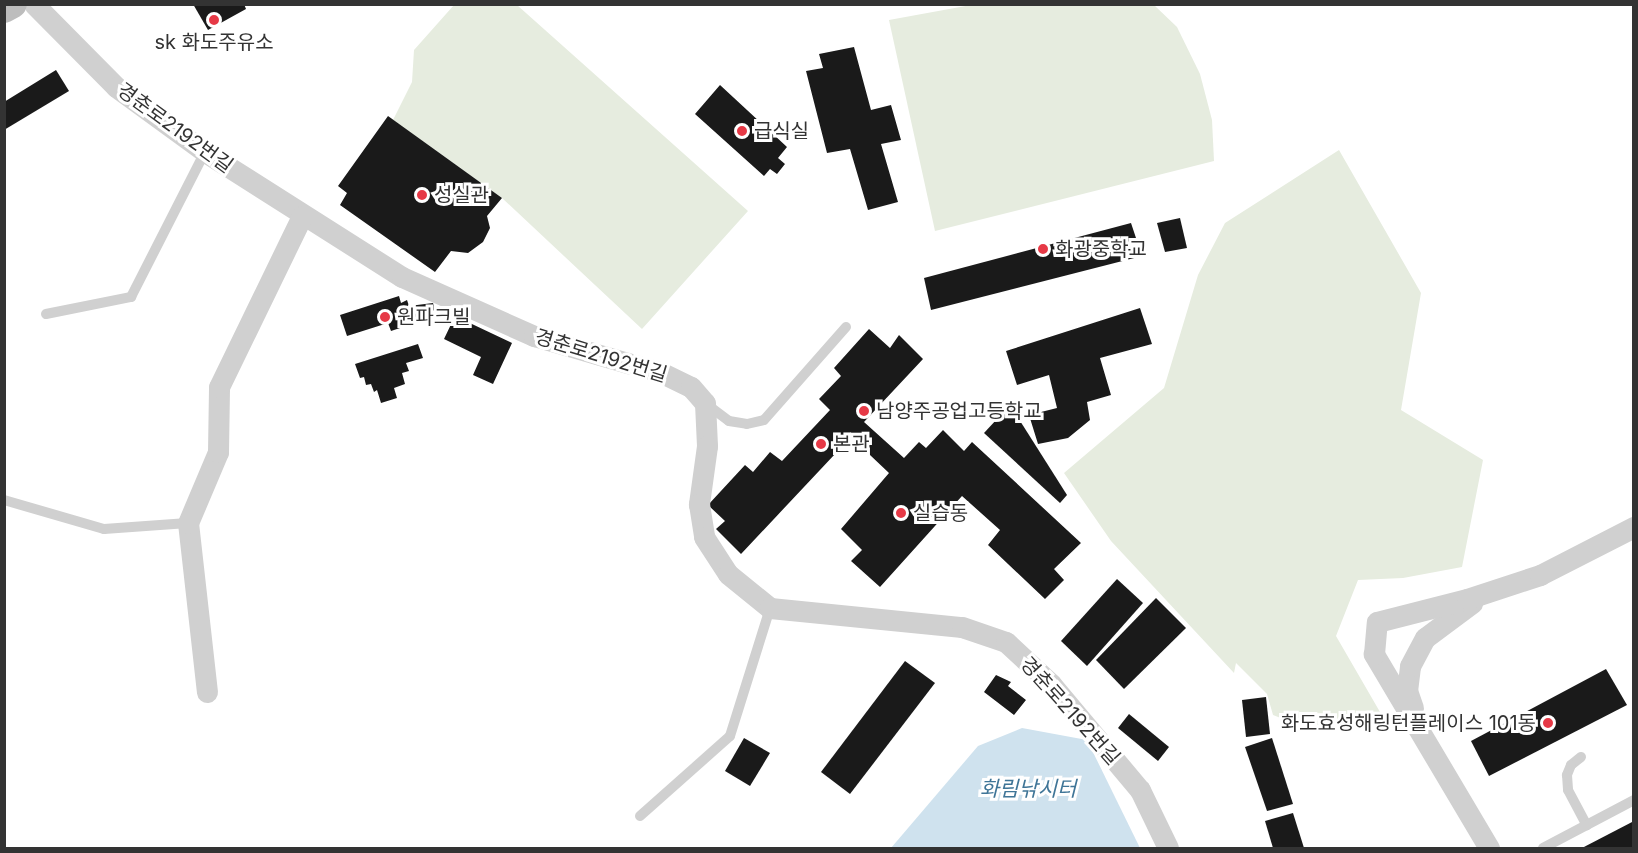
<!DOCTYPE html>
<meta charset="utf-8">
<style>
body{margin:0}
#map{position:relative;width:1638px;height:853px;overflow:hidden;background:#fff;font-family:Inter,"Noto Sans KR",sans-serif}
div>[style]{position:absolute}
.green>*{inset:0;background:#e6ecdf}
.water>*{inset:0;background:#cfe2ee}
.building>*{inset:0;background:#1a1a1a}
.lane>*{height:10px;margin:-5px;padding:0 5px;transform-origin:5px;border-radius:5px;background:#d0d0d0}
.street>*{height:21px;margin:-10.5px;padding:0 10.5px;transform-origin:10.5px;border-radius:10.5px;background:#d0d0d0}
.secondary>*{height:28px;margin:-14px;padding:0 14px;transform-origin:14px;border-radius:14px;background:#bdbdbd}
.dots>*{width:16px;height:16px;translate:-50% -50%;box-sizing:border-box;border:3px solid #fff;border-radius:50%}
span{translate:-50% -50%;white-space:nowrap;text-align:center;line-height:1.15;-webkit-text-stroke:6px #fff;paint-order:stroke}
.poi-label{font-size:20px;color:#333}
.left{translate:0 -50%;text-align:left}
.right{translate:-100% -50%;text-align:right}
.street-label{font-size:20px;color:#333}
.water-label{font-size:21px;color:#3f7597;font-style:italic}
.frame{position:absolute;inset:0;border:6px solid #333;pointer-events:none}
</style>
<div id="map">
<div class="green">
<i style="clip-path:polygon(454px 5px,517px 5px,748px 211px,642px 329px,502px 198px,393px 120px,412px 82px,414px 50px)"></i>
<i style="clip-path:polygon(971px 5px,1154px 5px,1177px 27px,1200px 74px,1212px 120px,1214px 161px,935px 231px,889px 20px)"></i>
<i style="clip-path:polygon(1339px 150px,1421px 293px,1401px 410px,1483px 460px,1462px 567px,1403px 578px,1358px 580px,1336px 636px,1380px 712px,1370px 724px,1301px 726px,1273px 715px,1267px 694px,1236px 663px,1234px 673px,1111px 541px,1064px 473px,1164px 388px,1198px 275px,1225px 223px)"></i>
</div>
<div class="water">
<i style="clip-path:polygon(1022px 728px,1087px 740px,1140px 848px,891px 848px,978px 746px)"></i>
</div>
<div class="building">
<i style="clip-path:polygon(193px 4px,244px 4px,246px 9px,208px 30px)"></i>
<i style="clip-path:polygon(854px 47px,871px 110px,891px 105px,901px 140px,881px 144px,898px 202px,868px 210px,850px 149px,827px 153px,806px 71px,823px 68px,819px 54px)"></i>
<i style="clip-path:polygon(56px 70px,69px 91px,4px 130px,4px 102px)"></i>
<i style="clip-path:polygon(720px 85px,787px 147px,778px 158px,785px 164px,777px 174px,770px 169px,764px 176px,695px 114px)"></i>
<i style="clip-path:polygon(388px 116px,502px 198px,487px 216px,490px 228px,483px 242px,468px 253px,451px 251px,435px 272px,340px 205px,347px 193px,338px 186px)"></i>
<i style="clip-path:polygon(1180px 218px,1187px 248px,1165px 252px,1157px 223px)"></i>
<i style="clip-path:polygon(1131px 223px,1142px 256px,931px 310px,924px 278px)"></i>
<i style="clip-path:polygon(399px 296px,401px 303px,407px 300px,409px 306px,433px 303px,435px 310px,428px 312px,430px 318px,391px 331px,388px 323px,347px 336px,340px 315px)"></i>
<i style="clip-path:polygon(1140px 308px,1152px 344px,1100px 358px,1111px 395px,1087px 402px,1090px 420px,1068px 438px,1038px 444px,1029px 415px,1057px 408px,1049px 375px,1017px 385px,1006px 351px)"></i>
<i style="clip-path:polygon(455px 316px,512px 343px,493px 384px,473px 375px,481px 357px,444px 339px)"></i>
<i style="clip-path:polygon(869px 329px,890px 348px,899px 335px,923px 359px,864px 422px,904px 458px,919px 442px,926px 448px,943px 430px,964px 451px,972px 442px,1081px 543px,1054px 569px,1064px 580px,1045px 599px,988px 545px,1000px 530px,962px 496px,880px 587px,851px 561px,862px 550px,841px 529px,889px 473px,851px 437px,741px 554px,716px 529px,725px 521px,708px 505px,745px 465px,753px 472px,770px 452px,782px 461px,830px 410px,819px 399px,841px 376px,834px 368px)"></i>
<i style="clip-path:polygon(418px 344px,423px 358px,406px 363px,409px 371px,402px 373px,405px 384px,394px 388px,397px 398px,381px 403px,377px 390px,374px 392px,371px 384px,366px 385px,364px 377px,360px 378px,355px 364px)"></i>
<i style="clip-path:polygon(1010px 405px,1067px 495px,1060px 503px,984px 433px)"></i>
<i style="clip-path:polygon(1117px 579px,1143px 603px,1087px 666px,1061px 641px)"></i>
<i style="clip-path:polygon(1156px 598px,1186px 628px,1124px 689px,1096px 660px)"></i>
<i style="clip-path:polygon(905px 661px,935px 683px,850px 794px,821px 772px)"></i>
<i style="clip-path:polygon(1606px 669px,1627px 705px,1489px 776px,1471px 741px)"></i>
<i style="clip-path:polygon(996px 675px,1011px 682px,1008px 686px,1026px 700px,1014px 715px,984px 692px)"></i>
<i style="clip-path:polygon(1266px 697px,1270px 734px,1246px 737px,1242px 700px)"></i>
<i style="clip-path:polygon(1129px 714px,1169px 747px,1158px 761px,1118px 728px)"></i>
<i style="clip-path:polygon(744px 738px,770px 753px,750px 786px,725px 771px)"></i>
<i style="clip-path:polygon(1272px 738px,1293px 804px,1267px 811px,1245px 747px)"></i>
<i style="clip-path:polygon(1293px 813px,1304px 848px,1273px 848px,1265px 821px)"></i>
<i style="clip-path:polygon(1634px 821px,1634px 848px,1582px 848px)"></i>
</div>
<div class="lane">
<i style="left:46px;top:314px;width:87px;rotate:-11.3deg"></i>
<i style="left:131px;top:297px;width:163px;rotate:-63deg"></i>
<i style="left:705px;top:403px;width:30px;rotate:37deg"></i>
<i style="left:729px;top:421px;width:18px;rotate:9deg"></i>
<i style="left:747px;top:424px;width:17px;rotate:-13deg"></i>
<i style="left:764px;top:420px;width:124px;rotate:-48.6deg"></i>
<i style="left:4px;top:500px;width:104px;rotate:16.2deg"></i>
<i style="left:104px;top:529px;width:84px;rotate:-4.1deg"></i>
<i style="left:1581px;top:757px;width:13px;rotate:141deg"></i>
<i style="left:1571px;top:765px;width:11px;rotate:112deg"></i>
<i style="left:1567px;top:775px;width:15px;rotate:86deg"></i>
<i style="left:1568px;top:790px;width:40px;rotate:62deg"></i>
<i style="left:640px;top:816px;width:120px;rotate:-41.6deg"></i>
<i style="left:730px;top:736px;width:134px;rotate:-72.6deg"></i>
<i style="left:1543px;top:848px;width:103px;rotate:-27.8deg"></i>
</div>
<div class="street">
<i style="left:34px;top:4px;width:117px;rotate:45.3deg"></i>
<i style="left:116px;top:87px;width:110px;rotate:36.1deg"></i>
<i style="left:205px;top:152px;width:233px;rotate:32.4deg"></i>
<i style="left:402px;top:277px;width:145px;rotate:24.1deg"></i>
<i style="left:534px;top:336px;width:133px;rotate:16.1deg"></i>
<i style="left:662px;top:373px;width:32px;rotate:26deg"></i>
<i style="left:691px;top:387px;width:21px;rotate:49deg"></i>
<i style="left:705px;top:403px;width:43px;rotate:87.3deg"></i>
<i style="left:707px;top:446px;width:59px;rotate:97.9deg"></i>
<i style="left:699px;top:504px;width:33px;rotate:81deg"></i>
<i style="left:704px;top:537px;width:44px;rotate:57deg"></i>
<i style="left:728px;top:574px;width:54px;rotate:39deg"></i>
<i style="left:770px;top:608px;width:193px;rotate:5.7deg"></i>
<i style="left:962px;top:627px;width:46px;rotate:18.8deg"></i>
<i style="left:1006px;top:642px;width:62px;rotate:43deg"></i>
<i style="left:1051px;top:684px;width:138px;rotate:50deg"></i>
<i style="left:1140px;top:790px;width:64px;rotate:64.2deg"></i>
<i style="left:207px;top:692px;width:170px;rotate:-96.4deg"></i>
<i style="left:188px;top:523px;width:77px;rotate:-67.1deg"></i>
<i style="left:218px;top:452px;width:65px;rotate:-89.1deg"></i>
<i style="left:219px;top:387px;width:190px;rotate:-64.1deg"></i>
<i style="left:1413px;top:708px;width:18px;rotate:-109deg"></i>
<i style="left:1407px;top:691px;width:25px;rotate:-83deg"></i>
<i style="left:1410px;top:666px;width:32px;rotate:-62deg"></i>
<i style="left:1425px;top:638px;width:59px;rotate:-36.7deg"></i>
<i style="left:1489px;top:848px;width:226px;rotate:-120.7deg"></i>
<i style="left:1374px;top:654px;width:32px;rotate:-85deg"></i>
<i style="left:1377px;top:622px;width:93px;rotate:-14.3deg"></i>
<i style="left:1467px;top:599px;width:77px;rotate:-18.2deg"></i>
<i style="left:1540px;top:575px;width:106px;rotate:-27.1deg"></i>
</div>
<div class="secondary">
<i style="left:4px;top:9px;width:10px;rotate:-29deg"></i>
</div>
<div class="dots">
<i style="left:214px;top:20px;background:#e63946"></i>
<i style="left:742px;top:131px;background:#e63946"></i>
<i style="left:422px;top:195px;background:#e63946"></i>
<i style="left:1043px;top:249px;background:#e63946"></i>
<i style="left:385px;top:317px;background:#e63946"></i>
<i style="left:864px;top:411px;background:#e63946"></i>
<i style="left:821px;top:444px;background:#e63946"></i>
<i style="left:901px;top:513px;background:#e63946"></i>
<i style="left:1548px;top:723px;background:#e63946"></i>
</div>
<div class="poi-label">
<span style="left:214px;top:42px">sk 화도주유소</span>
<span class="left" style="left:754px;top:131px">급식실</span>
<span class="left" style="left:434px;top:195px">성실관</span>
<span class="left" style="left:1055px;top:249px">화광중학교</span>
<span class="left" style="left:397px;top:317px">원파크빌</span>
<span class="left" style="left:876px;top:411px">남양주공업고등학교</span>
<span class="left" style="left:833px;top:444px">본관</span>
<span class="left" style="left:913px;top:513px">실습동</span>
<span class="right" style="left:1536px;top:723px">화도효성해링턴플레이스 101동</span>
</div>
<div class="street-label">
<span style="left:175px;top:128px;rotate:36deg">경춘로2192번길</span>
<span style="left:601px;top:356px;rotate:17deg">경춘로2192번길</span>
<span style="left:1070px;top:711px;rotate:48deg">경춘로2192번길</span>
</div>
<div class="water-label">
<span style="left:1028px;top:789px">화림낚시터</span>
</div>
<div class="frame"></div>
</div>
